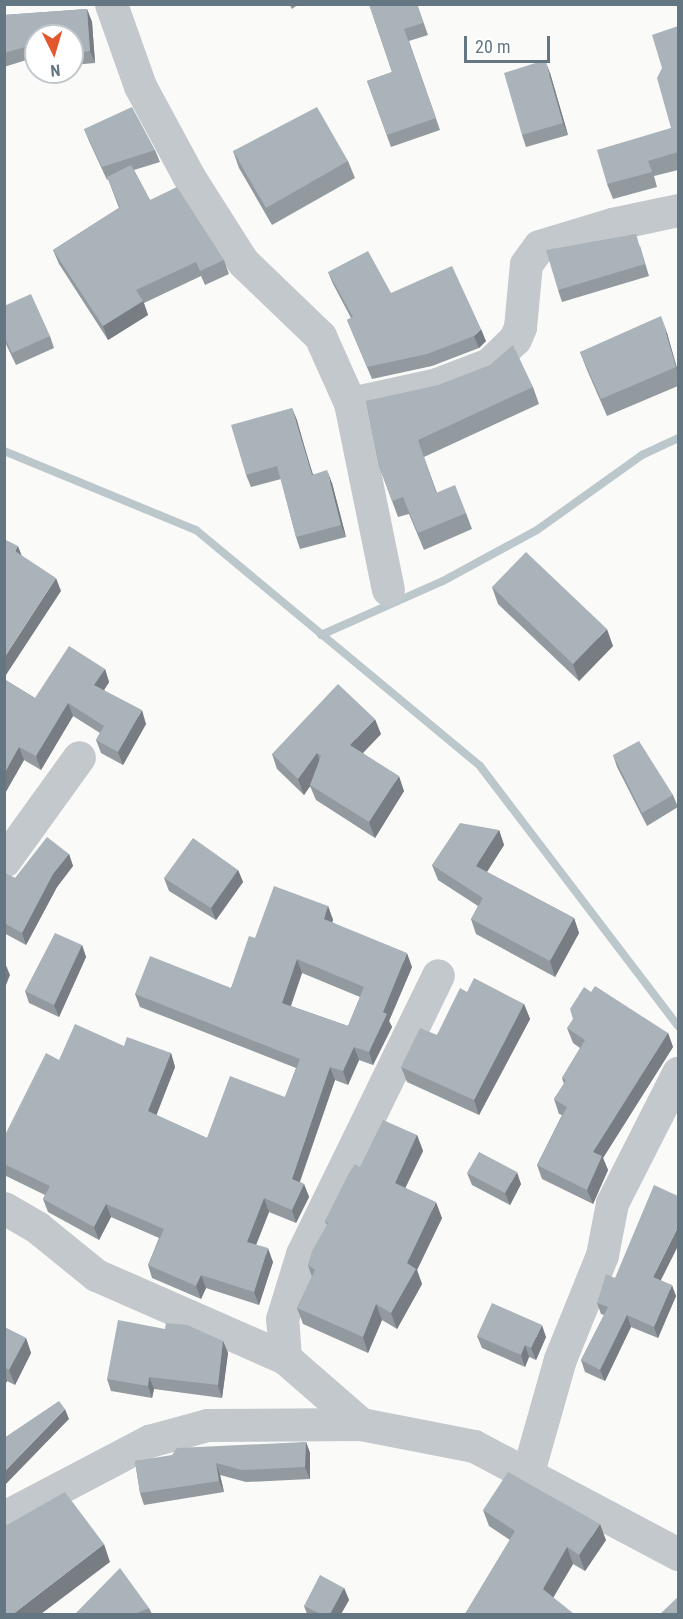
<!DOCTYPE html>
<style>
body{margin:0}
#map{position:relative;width:683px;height:1619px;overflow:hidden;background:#fafaf8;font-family:"Roboto Condensed",sans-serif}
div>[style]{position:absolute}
.stream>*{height:8px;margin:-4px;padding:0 4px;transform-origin:4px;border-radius:4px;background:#bbc7cb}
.minor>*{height:33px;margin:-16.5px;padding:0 16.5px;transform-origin:16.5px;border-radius:16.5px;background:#c3c8cc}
.wall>*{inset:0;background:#929a9f}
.shaded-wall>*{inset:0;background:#777d82}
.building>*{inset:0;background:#aab3b9}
span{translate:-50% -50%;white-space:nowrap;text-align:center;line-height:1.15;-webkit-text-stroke:6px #fff;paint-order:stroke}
.frame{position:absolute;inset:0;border:6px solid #657683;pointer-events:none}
.north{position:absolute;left:24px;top:24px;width:60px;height:60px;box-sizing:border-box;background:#fff;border:2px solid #c1c8cd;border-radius:50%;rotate:175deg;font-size:16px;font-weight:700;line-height:24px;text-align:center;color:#657683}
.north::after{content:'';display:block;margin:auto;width:21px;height:27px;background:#e4572e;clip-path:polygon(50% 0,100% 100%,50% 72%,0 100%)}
.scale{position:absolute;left:464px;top:36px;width:86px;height:27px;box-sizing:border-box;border:3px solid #657683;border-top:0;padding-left:8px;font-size:18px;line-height:21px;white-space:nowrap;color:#657683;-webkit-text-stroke:4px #fff;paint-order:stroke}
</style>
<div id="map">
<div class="stream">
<i style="left:4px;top:451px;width:208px;rotate:22.4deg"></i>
<i style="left:196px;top:530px;width:369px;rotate:39.7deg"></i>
<i style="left:480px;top:766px;width:327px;rotate:52.7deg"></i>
<i style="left:321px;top:635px;width:133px;rotate:-23.9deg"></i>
<i style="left:443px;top:581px;width:107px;rotate:-28.5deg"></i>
<i style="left:537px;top:530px;width:129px;rotate:-35.5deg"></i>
<i style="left:642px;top:455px;width:40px;rotate:-25deg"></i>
</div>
<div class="minor">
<i style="left:111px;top:4px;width:87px;rotate:70.5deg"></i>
<i style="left:140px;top:86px;width:103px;rotate:61.7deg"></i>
<i style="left:189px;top:177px;width:101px;rotate:57.6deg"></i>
<i style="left:243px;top:262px;width:107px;rotate:43.9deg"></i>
<i style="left:320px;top:336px;width:73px;rotate:65.9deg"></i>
<i style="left:350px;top:403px;width:190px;rotate:78.5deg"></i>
<i style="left:350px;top:403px;width:89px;rotate:-12.3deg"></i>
<i style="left:437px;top:384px;width:56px;rotate:-21deg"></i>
<i style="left:489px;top:364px;width:36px;rotate:-44deg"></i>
<i style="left:515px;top:339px;width:13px;rotate:-67deg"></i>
<i style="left:520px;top:327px;width:63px;rotate:-84.6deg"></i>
<i style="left:526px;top:264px;width:22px;rotate:-54deg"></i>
<i style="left:539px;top:246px;width:76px;rotate:-16.8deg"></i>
<i style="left:612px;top:224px;width:67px;rotate:-12deg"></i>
<i style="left:4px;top:861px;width:128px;rotate:-54.2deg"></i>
<i style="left:4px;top:1208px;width:39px;rotate:30deg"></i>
<i style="left:38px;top:1228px;width:75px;rotate:39deg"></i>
<i style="left:96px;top:1275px;width:206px;rotate:23.7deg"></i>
<i style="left:285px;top:1358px;width:101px;rotate:41deg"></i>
<i style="left:285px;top:1358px;width:39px;rotate:-94deg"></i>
<i style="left:282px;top:1319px;width:68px;rotate:-72.9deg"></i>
<i style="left:302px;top:1254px;width:310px;rotate:-64deg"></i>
<i style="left:528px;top:1472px;width:117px;rotate:-74.2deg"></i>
<i style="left:560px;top:1359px;width:112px;rotate:-68deg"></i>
<i style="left:602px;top:1255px;width:53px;rotate:-79.1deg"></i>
<i style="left:612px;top:1203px;width:146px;rotate:-63.1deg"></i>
<i style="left:4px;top:1517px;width:164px;rotate:-27.7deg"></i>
<i style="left:149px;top:1441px;width:60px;rotate:-15.4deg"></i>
<i style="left:207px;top:1425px;width:154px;rotate:-0.4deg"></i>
<i style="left:361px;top:1424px;width:115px;rotate:11deg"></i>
<i style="left:474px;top:1446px;width:231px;rotate:27.9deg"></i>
</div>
<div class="wall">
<i style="clip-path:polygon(289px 4px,299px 4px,292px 9px)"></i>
<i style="clip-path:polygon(369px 4px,417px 4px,428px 35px,409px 41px,440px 130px,391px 147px,367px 81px,392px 72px)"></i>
<i style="clip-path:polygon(87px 9px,92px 22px,95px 63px,72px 65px,72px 36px,36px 36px,36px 57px,4px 67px,4px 15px)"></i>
<i style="clip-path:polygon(678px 26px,678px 170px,654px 176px,657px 187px,613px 199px,607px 184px,671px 128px)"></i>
<i style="clip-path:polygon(550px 73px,568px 135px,526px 147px,522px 135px)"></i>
<i style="clip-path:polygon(84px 129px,155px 150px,160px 162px,134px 170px,150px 200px,224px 260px,229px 274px,205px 285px,201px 276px,144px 303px,148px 315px,108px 340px,59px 264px,53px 250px,119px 208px,108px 179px,107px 180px,89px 141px)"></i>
<i style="clip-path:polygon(233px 151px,348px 161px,355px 178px,272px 225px,239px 168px)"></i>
<i style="clip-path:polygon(640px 246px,649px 276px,562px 302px,558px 290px)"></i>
<i style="clip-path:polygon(328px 272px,391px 293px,486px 341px,479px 348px,432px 366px,372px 379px,347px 320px,351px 318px,333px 284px)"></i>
<i style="clip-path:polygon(4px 306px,50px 336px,54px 348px,16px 365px,4px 340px)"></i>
<i style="clip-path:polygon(667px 333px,678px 371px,678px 386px,607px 416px,587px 370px,580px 352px)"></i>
<i style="clip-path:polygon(533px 387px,539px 404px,424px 457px,437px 493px,466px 513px,472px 529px,424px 550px,409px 514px,398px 517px,379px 466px,366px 401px)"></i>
<i style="clip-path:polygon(292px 408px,313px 474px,332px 483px,346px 537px,300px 549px,296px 537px,281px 479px,251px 487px,246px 475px)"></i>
<i style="clip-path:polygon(492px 587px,613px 646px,579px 681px,498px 604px)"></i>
<i style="clip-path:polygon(105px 669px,109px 682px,104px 690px,146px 724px,123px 765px,101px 753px,96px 740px,100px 733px,73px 716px,41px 770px,24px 760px,4px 795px,4px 679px,35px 698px)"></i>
<i style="clip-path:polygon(381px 734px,363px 753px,404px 791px,375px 838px,316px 800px,310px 786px,304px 795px,277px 769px,272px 754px)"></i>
<i style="clip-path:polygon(613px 755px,673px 795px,678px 807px,647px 826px,617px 767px)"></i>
<i style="clip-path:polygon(499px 830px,504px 845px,487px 872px,574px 918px,579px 933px,555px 977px,476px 934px,471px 919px,478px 906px,438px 880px,432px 865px)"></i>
<i style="clip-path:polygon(69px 854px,73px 866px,57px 887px,26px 945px,4px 933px,4px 873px,15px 878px)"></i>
<i style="clip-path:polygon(238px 870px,243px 882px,216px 920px,169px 891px,164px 878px)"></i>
<i style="clip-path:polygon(evenodd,328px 906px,333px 920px,332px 922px,412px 967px,389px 1021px,392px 1027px,373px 1065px,359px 1060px,348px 1085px,335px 1080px,300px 1182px,304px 1184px,309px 1197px,296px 1223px,269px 1212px,256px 1245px,273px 1262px,259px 1305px,206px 1288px,201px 1299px,152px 1278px,148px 1265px,159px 1238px,111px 1217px,99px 1240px,48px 1212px,43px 1199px,45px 1195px,4px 1175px,4px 1137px,59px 1060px,124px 1046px,171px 1053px,175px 1067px,156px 1115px,207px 1138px,285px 1097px,296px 1068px,140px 1007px,135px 994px,231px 988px,255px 938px,328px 906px,302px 973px,360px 997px,348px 1026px,291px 1006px,302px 973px)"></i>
<i style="clip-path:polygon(82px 945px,86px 957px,59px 1017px,29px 1003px,25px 991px)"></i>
<i style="clip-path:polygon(467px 992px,524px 1004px,530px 1019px,479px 1115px,407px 1082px,401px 1067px,437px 1035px)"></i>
<i style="clip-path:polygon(567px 1028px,668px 1033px,673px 1047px,603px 1158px,608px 1170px,593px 1204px,542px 1179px,537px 1165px,562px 1115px,559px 1114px,554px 1099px,564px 1084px,562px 1078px,580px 1048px,573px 1043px)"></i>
<i style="clip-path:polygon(417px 1135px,423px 1151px,405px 1188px,442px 1218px,417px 1270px,422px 1284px,397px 1329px,382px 1320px,368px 1353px,303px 1324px,297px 1308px,312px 1277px,308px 1265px,327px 1225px,325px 1221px,360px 1167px)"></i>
<i style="clip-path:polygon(467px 1173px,521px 1184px,510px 1205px,472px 1185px)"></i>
<i style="clip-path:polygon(615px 1278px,661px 1280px,676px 1296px,658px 1338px,631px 1327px,605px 1381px,585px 1372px,581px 1360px,604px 1315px,601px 1314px,597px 1303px)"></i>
<i style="clip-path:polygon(4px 1327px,26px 1338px,31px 1353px,15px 1385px,7px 1381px,4px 1386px)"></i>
<i style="clip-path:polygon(477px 1336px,546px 1337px,536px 1360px,529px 1357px,525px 1367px,482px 1348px)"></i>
<i style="clip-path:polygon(223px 1341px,228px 1353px,222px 1398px,154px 1389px,152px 1398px,111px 1391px,107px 1379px)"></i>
<i style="clip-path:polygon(306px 1442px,310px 1453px,310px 1479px,246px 1482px,220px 1475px,224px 1492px,144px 1505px,140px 1493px,135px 1461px)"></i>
<i style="clip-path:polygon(483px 1510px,606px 1540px,585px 1571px,573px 1564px,553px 1597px,465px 1614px,510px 1540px,489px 1526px)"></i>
<i style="clip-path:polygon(344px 1588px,349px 1600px,341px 1614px,307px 1614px,304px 1606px)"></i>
<i style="clip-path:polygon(149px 1608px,152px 1614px,75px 1614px)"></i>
</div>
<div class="shaded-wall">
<i style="clip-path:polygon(87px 9px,92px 22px,95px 63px,90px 51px)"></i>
<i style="clip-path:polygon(545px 60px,550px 73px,568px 135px,563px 123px)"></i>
<i style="clip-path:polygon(143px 301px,148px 315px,108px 340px,103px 326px)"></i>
<i style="clip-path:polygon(661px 316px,667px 333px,678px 373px,676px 367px)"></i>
<i style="clip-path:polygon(481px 329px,486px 341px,479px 348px,474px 336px)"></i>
<i style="clip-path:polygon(292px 408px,297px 420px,316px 487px,312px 475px)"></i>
<i style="clip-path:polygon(327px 470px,332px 483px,346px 537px,341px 525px)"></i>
<i style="clip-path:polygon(18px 546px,23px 559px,15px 551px)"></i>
<i style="clip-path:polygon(56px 578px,61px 591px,4px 678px,4px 658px)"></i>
<i style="clip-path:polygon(607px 629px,613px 646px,579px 681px,573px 664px)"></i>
<i style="clip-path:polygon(105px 669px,109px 682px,99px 698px,94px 685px)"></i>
<i style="clip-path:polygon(68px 703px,73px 716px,41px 770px,36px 756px)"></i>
<i style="clip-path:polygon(142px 710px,146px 724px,123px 765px,118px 752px)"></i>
<i style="clip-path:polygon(375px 719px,381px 734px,356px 760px,350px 745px)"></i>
<i style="clip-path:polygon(19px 747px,24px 760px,4px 795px,4px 774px)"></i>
<i style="clip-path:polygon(317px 753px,322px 769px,304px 795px,298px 779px)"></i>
<i style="clip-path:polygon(399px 776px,404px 791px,375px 838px,369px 822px)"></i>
<i style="clip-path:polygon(499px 830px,504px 845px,481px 881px,476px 866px)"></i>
<i style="clip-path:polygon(69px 854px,73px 866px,57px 887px,26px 945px,22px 933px,53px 874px)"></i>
<i style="clip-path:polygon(238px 870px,243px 882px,216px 920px,211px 908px)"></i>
<i style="clip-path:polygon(328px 906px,333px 920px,328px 932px,324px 919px)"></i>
<i style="clip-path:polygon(574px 918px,579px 933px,555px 977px,550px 961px)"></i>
<i style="clip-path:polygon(82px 945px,86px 957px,59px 1017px,54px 1005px)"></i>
<i style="clip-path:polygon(407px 953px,412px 967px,389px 1021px,392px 1027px,373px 1065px,369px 1052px,383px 1012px)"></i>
<i style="clip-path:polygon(297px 959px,302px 973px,287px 1016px,282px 1003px)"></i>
<i style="clip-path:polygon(5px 963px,10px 975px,4px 990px,4px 965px)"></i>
<i style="clip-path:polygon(524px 1004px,530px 1019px,479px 1115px,474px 1100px)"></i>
<i style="clip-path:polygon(668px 1033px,673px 1047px,603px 1158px,608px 1170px,593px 1204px,587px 1190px,593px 1152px)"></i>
<i style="clip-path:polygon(354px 1047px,359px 1060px,348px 1085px,343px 1071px)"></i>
<i style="clip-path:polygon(171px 1053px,175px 1067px,153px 1124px,148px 1111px)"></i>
<i style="clip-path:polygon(330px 1067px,335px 1080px,296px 1192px,292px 1179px)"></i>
<i style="clip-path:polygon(417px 1135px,423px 1151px,400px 1199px,395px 1183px)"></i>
<i style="clip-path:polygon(517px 1172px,521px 1184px,510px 1205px,505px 1193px)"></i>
<i style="clip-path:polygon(304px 1184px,309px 1197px,296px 1223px,292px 1210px)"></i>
<i style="clip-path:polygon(264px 1198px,269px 1212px,252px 1255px,247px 1242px)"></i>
<i style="clip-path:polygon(436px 1202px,442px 1218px,417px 1270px,422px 1284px,397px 1329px,391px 1313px,407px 1263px)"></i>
<i style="clip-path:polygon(106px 1204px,111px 1217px,99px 1240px,94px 1227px)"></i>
<i style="clip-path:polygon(678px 1227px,678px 1246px,657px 1288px,653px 1277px)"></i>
<i style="clip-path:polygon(268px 1248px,273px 1262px,259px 1305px,254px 1292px)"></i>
<i style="clip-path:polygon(201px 1275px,206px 1288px,201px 1299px,196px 1286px)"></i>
<i style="clip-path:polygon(672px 1285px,676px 1296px,658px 1338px,654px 1327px)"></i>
<i style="clip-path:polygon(376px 1304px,382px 1320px,368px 1353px,363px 1337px)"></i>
<i style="clip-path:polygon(627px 1315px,631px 1327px,605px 1381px,600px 1370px)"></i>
<i style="clip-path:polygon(542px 1325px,546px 1337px,536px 1360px,531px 1348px)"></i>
<i style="clip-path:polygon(26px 1338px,31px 1353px,15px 1385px,9px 1370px)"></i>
<i style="clip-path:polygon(223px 1341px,228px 1353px,222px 1398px,218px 1385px)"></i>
<i style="clip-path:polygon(525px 1345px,529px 1357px,525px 1367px,521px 1355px)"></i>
<i style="clip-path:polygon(4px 1373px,7px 1381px,4px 1386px)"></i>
<i style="clip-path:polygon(149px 1377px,154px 1389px,152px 1398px,148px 1386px)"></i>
<i style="clip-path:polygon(65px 1409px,69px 1419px,4px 1486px,4px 1472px)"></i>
<i style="clip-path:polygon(306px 1442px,310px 1453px,310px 1479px,305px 1467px)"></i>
<i style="clip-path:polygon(216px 1463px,220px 1475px,224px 1492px,219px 1481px)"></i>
<i style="clip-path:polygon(600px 1524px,606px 1540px,585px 1571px,579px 1555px)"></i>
<i style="clip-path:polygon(104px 1544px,110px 1562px,41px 1614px,13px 1614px)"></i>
<i style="clip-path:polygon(567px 1547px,573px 1564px,549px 1605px,543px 1589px)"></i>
<i style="clip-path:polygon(344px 1588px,349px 1600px,341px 1614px,330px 1614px)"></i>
</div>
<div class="building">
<i style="clip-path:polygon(369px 4px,417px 4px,423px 23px,404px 29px,436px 118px,387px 135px,367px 81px,392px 72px)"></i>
<i style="clip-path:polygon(87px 9px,90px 51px,72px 53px,72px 36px,36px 36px,36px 44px,4px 53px,4px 15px)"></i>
<i style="clip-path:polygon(678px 26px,678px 152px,648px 161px,652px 172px,607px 184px,597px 150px,671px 128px,657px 78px,662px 68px,652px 35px)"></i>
<i style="clip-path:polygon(545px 60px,563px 123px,522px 135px,504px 73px)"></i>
<i style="clip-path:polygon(132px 107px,155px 150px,102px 167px,84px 129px)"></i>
<i style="clip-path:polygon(317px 107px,348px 161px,266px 208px,233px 151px)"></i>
<i style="clip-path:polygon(131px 165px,150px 200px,177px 187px,224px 260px,200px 271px,196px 262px,136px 290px,143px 301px,103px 326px,53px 250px,120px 207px,107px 177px)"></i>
<i style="clip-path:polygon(636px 234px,645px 264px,558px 290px,546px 250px)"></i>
<i style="clip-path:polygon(368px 251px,391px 293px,452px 266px,481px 329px,474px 336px,427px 354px,367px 367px,347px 320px,353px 317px,328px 272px)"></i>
<i style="clip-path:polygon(31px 294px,50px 336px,12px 353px,4px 337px,4px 306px)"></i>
<i style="clip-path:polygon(661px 316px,676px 367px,601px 399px,580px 352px)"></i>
<i style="clip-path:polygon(513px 345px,533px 387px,418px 440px,436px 493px,455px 485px,466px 513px,418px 533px,403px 497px,392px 501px,379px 466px,366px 401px,438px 385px,490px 365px)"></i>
<i style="clip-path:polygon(292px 408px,312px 475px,327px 470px,341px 525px,296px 537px,277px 466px,246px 475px,231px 425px)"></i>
<i style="clip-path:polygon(4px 539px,18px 546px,15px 551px,56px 578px,4px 658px)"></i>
<i style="clip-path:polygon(526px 552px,607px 629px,573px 664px,492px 587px)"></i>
<i style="clip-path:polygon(69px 646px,105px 669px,94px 685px,142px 710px,118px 752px,96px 740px,104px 726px,68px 703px,36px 756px,19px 747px,4px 774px,4px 679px,35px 698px)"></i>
<i style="clip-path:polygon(338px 684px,375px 719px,350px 745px,399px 776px,369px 822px,310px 785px,321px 756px,317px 753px,298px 779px,272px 754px)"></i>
<i style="clip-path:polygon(639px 741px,673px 795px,642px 813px,613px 755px)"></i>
<i style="clip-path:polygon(460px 823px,499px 830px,476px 866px,574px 918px,550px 961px,471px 919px,483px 898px,432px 865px)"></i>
<i style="clip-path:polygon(47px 837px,69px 854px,53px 874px,22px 933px,4px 923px,4px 873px,15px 878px)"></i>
<i style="clip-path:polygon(193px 838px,238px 870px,211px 908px,164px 878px)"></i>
<i style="clip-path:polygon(evenodd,274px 886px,328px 906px,324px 919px,407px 953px,383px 1012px,387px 1014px,369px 1052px,354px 1047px,343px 1071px,330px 1067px,292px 1179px,304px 1184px,292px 1210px,264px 1198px,247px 1242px,268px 1248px,254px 1292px,201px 1275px,196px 1286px,148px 1265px,164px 1229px,106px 1204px,94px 1227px,43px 1199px,50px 1186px,4px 1164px,4px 1137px,46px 1053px,59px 1060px,75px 1024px,124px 1046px,127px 1037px,171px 1053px,148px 1111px,207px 1138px,230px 1076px,285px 1097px,300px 1059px,135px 994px,150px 956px,231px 988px,249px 936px,255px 938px,274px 886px,297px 959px,364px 987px,348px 1026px,282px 1003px,297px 959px)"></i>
<i style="clip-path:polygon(55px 933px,82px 945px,54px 1005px,25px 991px)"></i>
<i style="clip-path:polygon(474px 978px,524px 1004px,474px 1100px,401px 1067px,420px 1028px,437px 1035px,460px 988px,467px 992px)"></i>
<i style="clip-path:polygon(595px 986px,668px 1033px,593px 1152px,602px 1156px,587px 1190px,537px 1165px,567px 1107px,554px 1099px,566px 1080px,562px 1078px,585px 1040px,567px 1028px,573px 1019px,570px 1009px,584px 987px,591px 992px)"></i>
<i style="clip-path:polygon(383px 1120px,417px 1135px,395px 1183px,436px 1202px,407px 1263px,416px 1269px,391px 1313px,376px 1304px,363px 1337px,297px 1308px,315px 1270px,308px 1265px,312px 1251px,328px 1223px,325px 1221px,349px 1173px,355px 1164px,360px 1167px)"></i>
<i style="clip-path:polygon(479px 1152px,517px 1172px,505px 1193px,467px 1173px)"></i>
<i style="clip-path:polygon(654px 1185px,678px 1196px,678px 1227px,653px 1277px,672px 1285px,654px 1327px,627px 1315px,600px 1370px,581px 1360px,608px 1307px,597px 1303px,606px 1274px,615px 1278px)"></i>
<i style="clip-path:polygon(492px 1303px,542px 1325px,531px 1348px,525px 1345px,521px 1355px,477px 1336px)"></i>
<i style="clip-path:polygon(118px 1320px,165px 1329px,166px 1323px,187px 1325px,223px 1341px,218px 1385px,149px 1377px,148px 1386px,107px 1379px)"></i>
<i style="clip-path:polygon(4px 1327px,26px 1338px,9px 1370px,4px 1367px)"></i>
<i style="clip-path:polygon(59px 1401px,65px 1409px,4px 1472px,4px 1438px)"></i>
<i style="clip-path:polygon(306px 1442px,305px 1467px,242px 1470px,216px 1463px,219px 1481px,140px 1493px,135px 1461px,172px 1455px,177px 1448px)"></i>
<i style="clip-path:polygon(508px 1472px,600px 1524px,579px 1555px,567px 1547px,543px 1589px,574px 1614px,465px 1614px,515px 1531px,483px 1510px)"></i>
<i style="clip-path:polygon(65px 1492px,104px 1544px,13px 1614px,4px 1614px,4px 1524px,7px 1525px)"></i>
<i style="clip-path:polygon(120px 1568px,149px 1608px,135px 1614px,75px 1614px)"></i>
<i style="clip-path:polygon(320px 1575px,344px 1588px,330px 1614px,321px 1614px,304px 1606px)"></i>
<i style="clip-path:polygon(678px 1597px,678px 1614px,660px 1614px)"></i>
</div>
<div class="frame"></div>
<div class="north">N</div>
<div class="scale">20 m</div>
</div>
